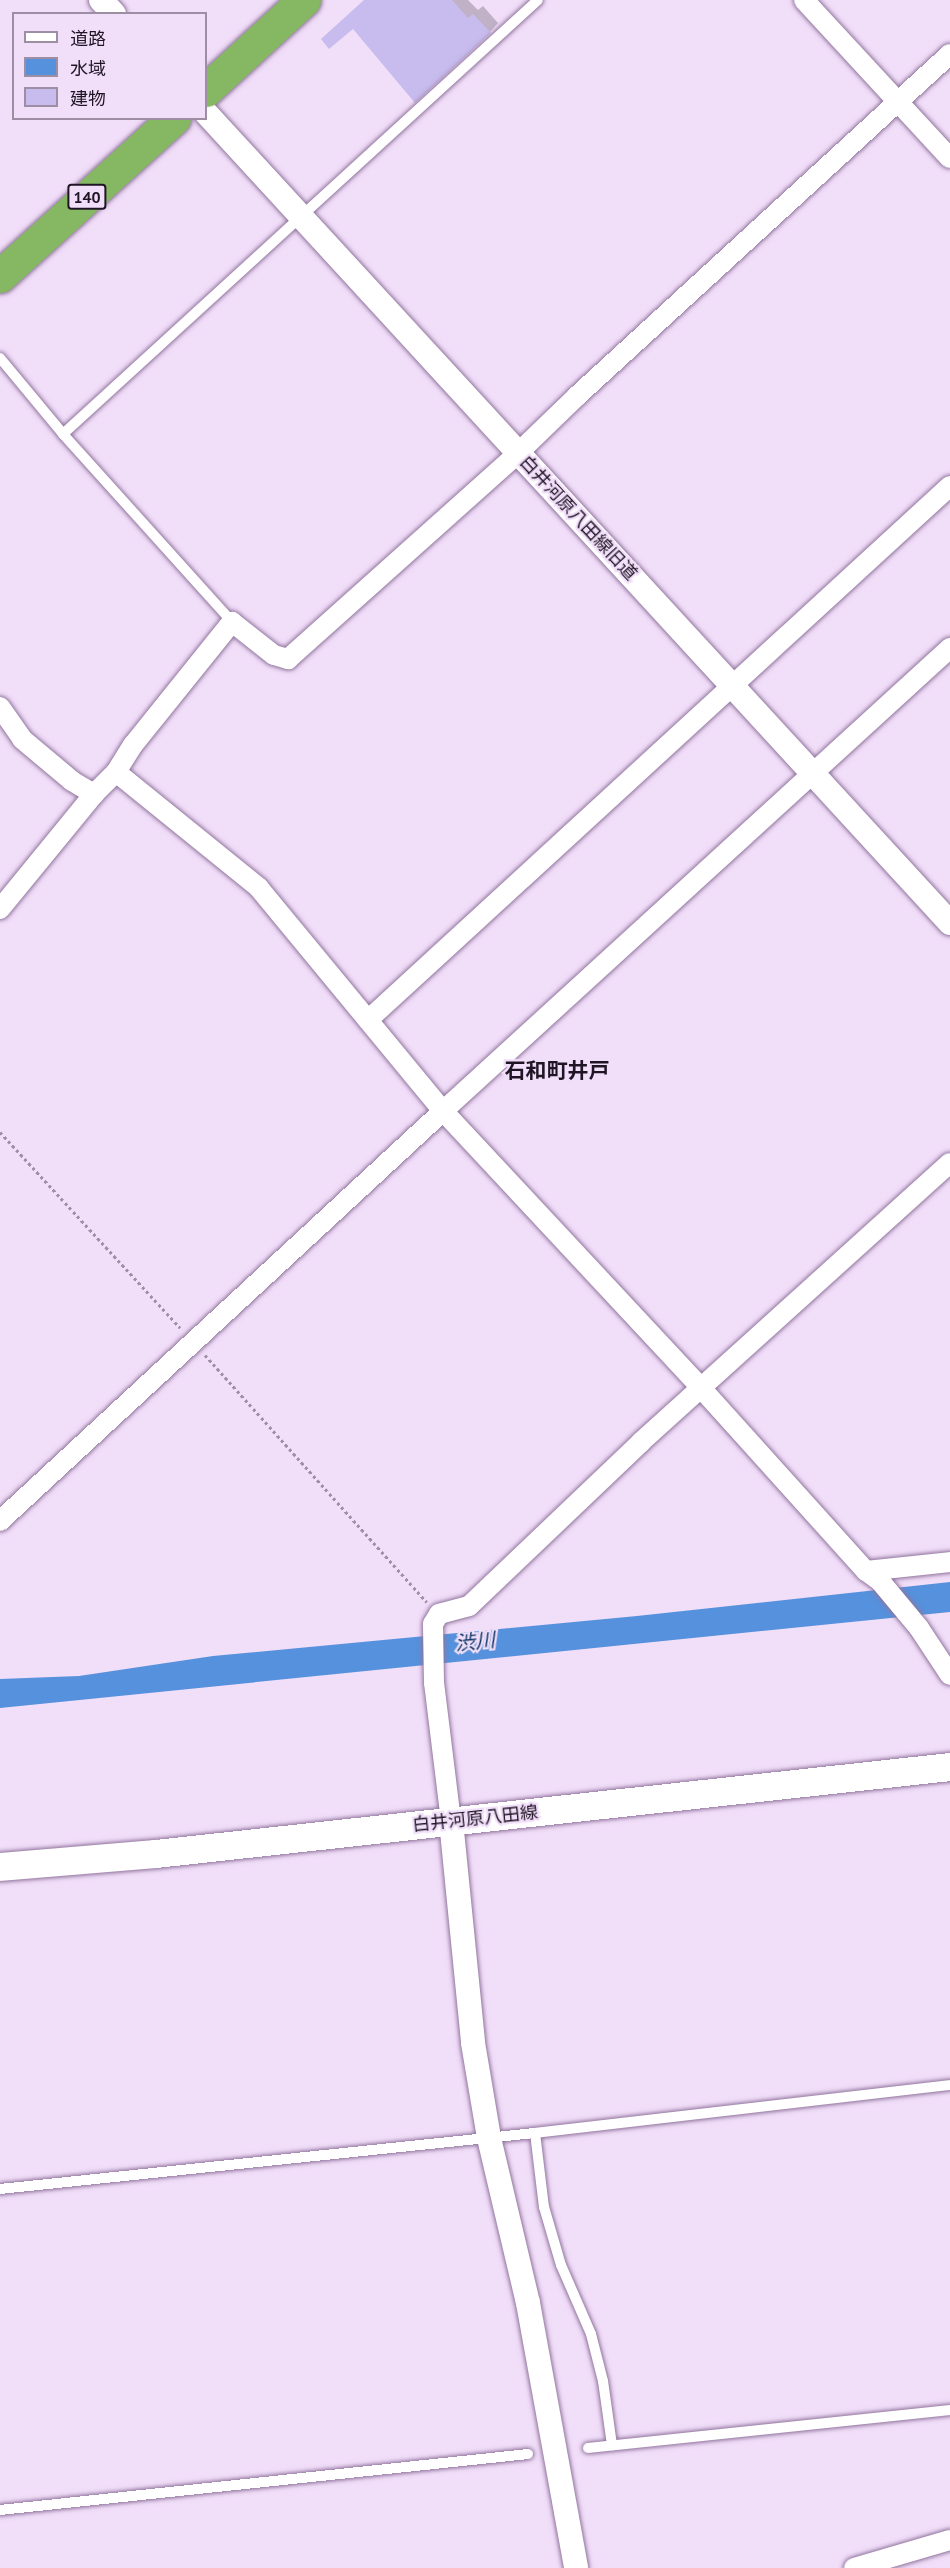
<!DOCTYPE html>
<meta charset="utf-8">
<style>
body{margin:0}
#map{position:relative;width:950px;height:2568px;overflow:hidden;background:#f1def9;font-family:"PT Sans","Noto Sans JP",sans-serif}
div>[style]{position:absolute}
.water>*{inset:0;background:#5591dc}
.shadow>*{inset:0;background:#0003}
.building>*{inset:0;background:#c7bced}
.path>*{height:3px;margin-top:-1.5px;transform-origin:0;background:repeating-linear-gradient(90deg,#9f8fa6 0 3px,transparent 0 6px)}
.roads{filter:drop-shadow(0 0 2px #91759e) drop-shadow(0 0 2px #91759e)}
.service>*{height:10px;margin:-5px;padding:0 5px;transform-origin:5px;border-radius:5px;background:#fff}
.minor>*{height:20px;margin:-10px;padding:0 10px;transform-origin:10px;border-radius:10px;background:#fff}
.tertiary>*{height:24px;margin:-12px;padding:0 12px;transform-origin:12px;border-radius:12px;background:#fff}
.secondary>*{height:28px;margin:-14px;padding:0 14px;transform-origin:14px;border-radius:14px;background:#fff}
.trunk>*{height:33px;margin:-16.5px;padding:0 16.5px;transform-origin:16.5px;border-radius:16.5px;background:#86b863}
span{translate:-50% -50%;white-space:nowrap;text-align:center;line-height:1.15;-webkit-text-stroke:4.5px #f1def9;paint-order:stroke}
.shield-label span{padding:2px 4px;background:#f1def9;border:2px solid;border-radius:4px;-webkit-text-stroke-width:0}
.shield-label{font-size:16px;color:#201525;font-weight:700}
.street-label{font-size:18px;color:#201525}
.water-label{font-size:20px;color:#0c3666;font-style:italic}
.quarter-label{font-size:21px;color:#201525;font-weight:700}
.legend{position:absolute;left:12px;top:12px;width:195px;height:108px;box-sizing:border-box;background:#f1def9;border:2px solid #9d8ea4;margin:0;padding:8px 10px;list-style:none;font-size:18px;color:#201525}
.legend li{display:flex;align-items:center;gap:12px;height:30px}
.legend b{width:30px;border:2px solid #9d8ea4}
</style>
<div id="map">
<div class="water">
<i style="clip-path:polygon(950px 1582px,950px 1612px,0 1708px,0 1679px,79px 1676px,213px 1656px,637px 1616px)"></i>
</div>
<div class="shadow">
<i style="clip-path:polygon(365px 0,468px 0,478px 10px,483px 6px,498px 23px,490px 32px)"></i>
</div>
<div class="building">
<i style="clip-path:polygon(364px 0,452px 0,468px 18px,473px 14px,491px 33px,415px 103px,353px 29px,329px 49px,321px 39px)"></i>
</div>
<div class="path">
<i style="left:0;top:1132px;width:266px;rotate:47.4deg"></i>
<i style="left:205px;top:1355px;width:332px;rotate:48.1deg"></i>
</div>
<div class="roads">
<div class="service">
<i style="left:0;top:358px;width:99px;rotate:50.3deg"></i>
<i style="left:63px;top:434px;width:253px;rotate:48deg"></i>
<i style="left:63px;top:434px;width:643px;rotate:-42.42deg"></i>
<i style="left:535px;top:2133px;width:75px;rotate:83.1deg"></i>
<i style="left:544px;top:2207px;width:60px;rotate:73.7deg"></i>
<i style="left:561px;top:2265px;width:75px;rotate:66.5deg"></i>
<i style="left:591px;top:2334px;width:49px;rotate:75.7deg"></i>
<i style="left:603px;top:2381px;width:65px;rotate:82deg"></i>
<i style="left:0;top:2189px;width:538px;rotate:-5.98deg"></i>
<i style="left:535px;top:2133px;width:418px;rotate:-6.6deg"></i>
<i style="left:588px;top:2448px;width:364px;rotate:-6deg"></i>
<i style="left:0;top:2510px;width:531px;rotate:-6.05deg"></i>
</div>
<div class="minor">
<i style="left:804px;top:0;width:215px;rotate:47.3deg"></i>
<i style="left:0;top:707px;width:39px;rotate:55deg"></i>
<i style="left:22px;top:739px;width:65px;rotate:40deg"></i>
<i style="left:72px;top:781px;width:26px;rotate:31deg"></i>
<i style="left:116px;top:772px;width:184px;rotate:39deg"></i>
<i style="left:259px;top:888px;width:289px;rotate:50.5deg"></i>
<i style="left:443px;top:1111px;width:380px;rotate:47deg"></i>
<i style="left:702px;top:1389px;width:245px;rotate:48deg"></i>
<i style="left:866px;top:1571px;width:17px;rotate:36deg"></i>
<i style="left:880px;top:1581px;width:61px;rotate:50.3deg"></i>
<i style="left:919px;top:1628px;width:56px;rotate:56.6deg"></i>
<i style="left:0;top:909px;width:149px;rotate:-50.7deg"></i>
<i style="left:94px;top:794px;width:31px;rotate:-45deg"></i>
<i style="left:116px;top:772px;width:32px;rotate:-58deg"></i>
<i style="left:133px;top:745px;width:158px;rotate:-51.2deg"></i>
<i style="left:232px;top:622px;width:53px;rotate:38.2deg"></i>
<i style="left:274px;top:655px;width:15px;rotate:16deg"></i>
<i style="left:288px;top:659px;width:309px;rotate:-41.8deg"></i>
<i style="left:518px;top:453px;width:82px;rotate:-44deg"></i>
<i style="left:577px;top:396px;width:506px;rotate:-42.52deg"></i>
<i style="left:368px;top:1020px;width:790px;rotate:-42.54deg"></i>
<i style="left:0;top:1521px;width:604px;rotate:-42.78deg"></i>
<i style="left:443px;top:1111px;width:687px;rotate:-42.4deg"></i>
<i style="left:866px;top:1571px;width:84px;rotate:-6.1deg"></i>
<i style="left:451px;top:1821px;width:139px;rotate:-97deg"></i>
<i style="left:434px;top:1683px;width:59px;rotate:-91deg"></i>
<i style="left:433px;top:1624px;width:12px;rotate:-59deg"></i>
<i style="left:439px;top:1614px;width:31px;rotate:-15deg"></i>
<i style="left:469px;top:1606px;width:238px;rotate:-43.6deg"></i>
<i style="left:641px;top:1442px;width:416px;rotate:-42.1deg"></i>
<i style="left:854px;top:2568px;width:100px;rotate:-16.3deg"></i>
</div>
<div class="tertiary">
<i style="left:101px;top:0;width:19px;rotate:47deg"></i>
<i style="left:206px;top:113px;width:1100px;rotate:47.43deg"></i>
<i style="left:451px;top:1821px;width:223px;rotate:84.3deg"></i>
<i style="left:473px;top:2043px;width:96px;rotate:80.4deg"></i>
<i style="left:489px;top:2138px;width:170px;rotate:76.7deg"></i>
<i style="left:528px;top:2303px;width:269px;rotate:79.7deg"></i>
</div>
<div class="secondary">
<i style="left:0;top:1867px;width:157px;rotate:-4.8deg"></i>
<i style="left:156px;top:1854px;width:799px;rotate:-6.25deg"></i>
</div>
<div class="trunk">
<i style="left:206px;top:90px;width:133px;rotate:-42.6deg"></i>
<i style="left:0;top:276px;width:235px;rotate:-42.2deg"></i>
</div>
</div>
<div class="shield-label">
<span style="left:87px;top:197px">140</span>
</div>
<div class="street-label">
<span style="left:578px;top:518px;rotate:47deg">白井河原八田線旧道</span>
<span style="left:475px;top:1819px;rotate:-6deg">白井河原八田線</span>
</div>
<div class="water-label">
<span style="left:475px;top:1642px;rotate:-6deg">渋川</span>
</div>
<div class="quarter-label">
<span style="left:557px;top:1071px">石和町井戸</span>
</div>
<ul class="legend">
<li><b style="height:8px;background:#fff"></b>道路</li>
<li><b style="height:16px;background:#5591dc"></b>水域</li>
<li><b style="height:16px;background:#c7bced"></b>建物</li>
</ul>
</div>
